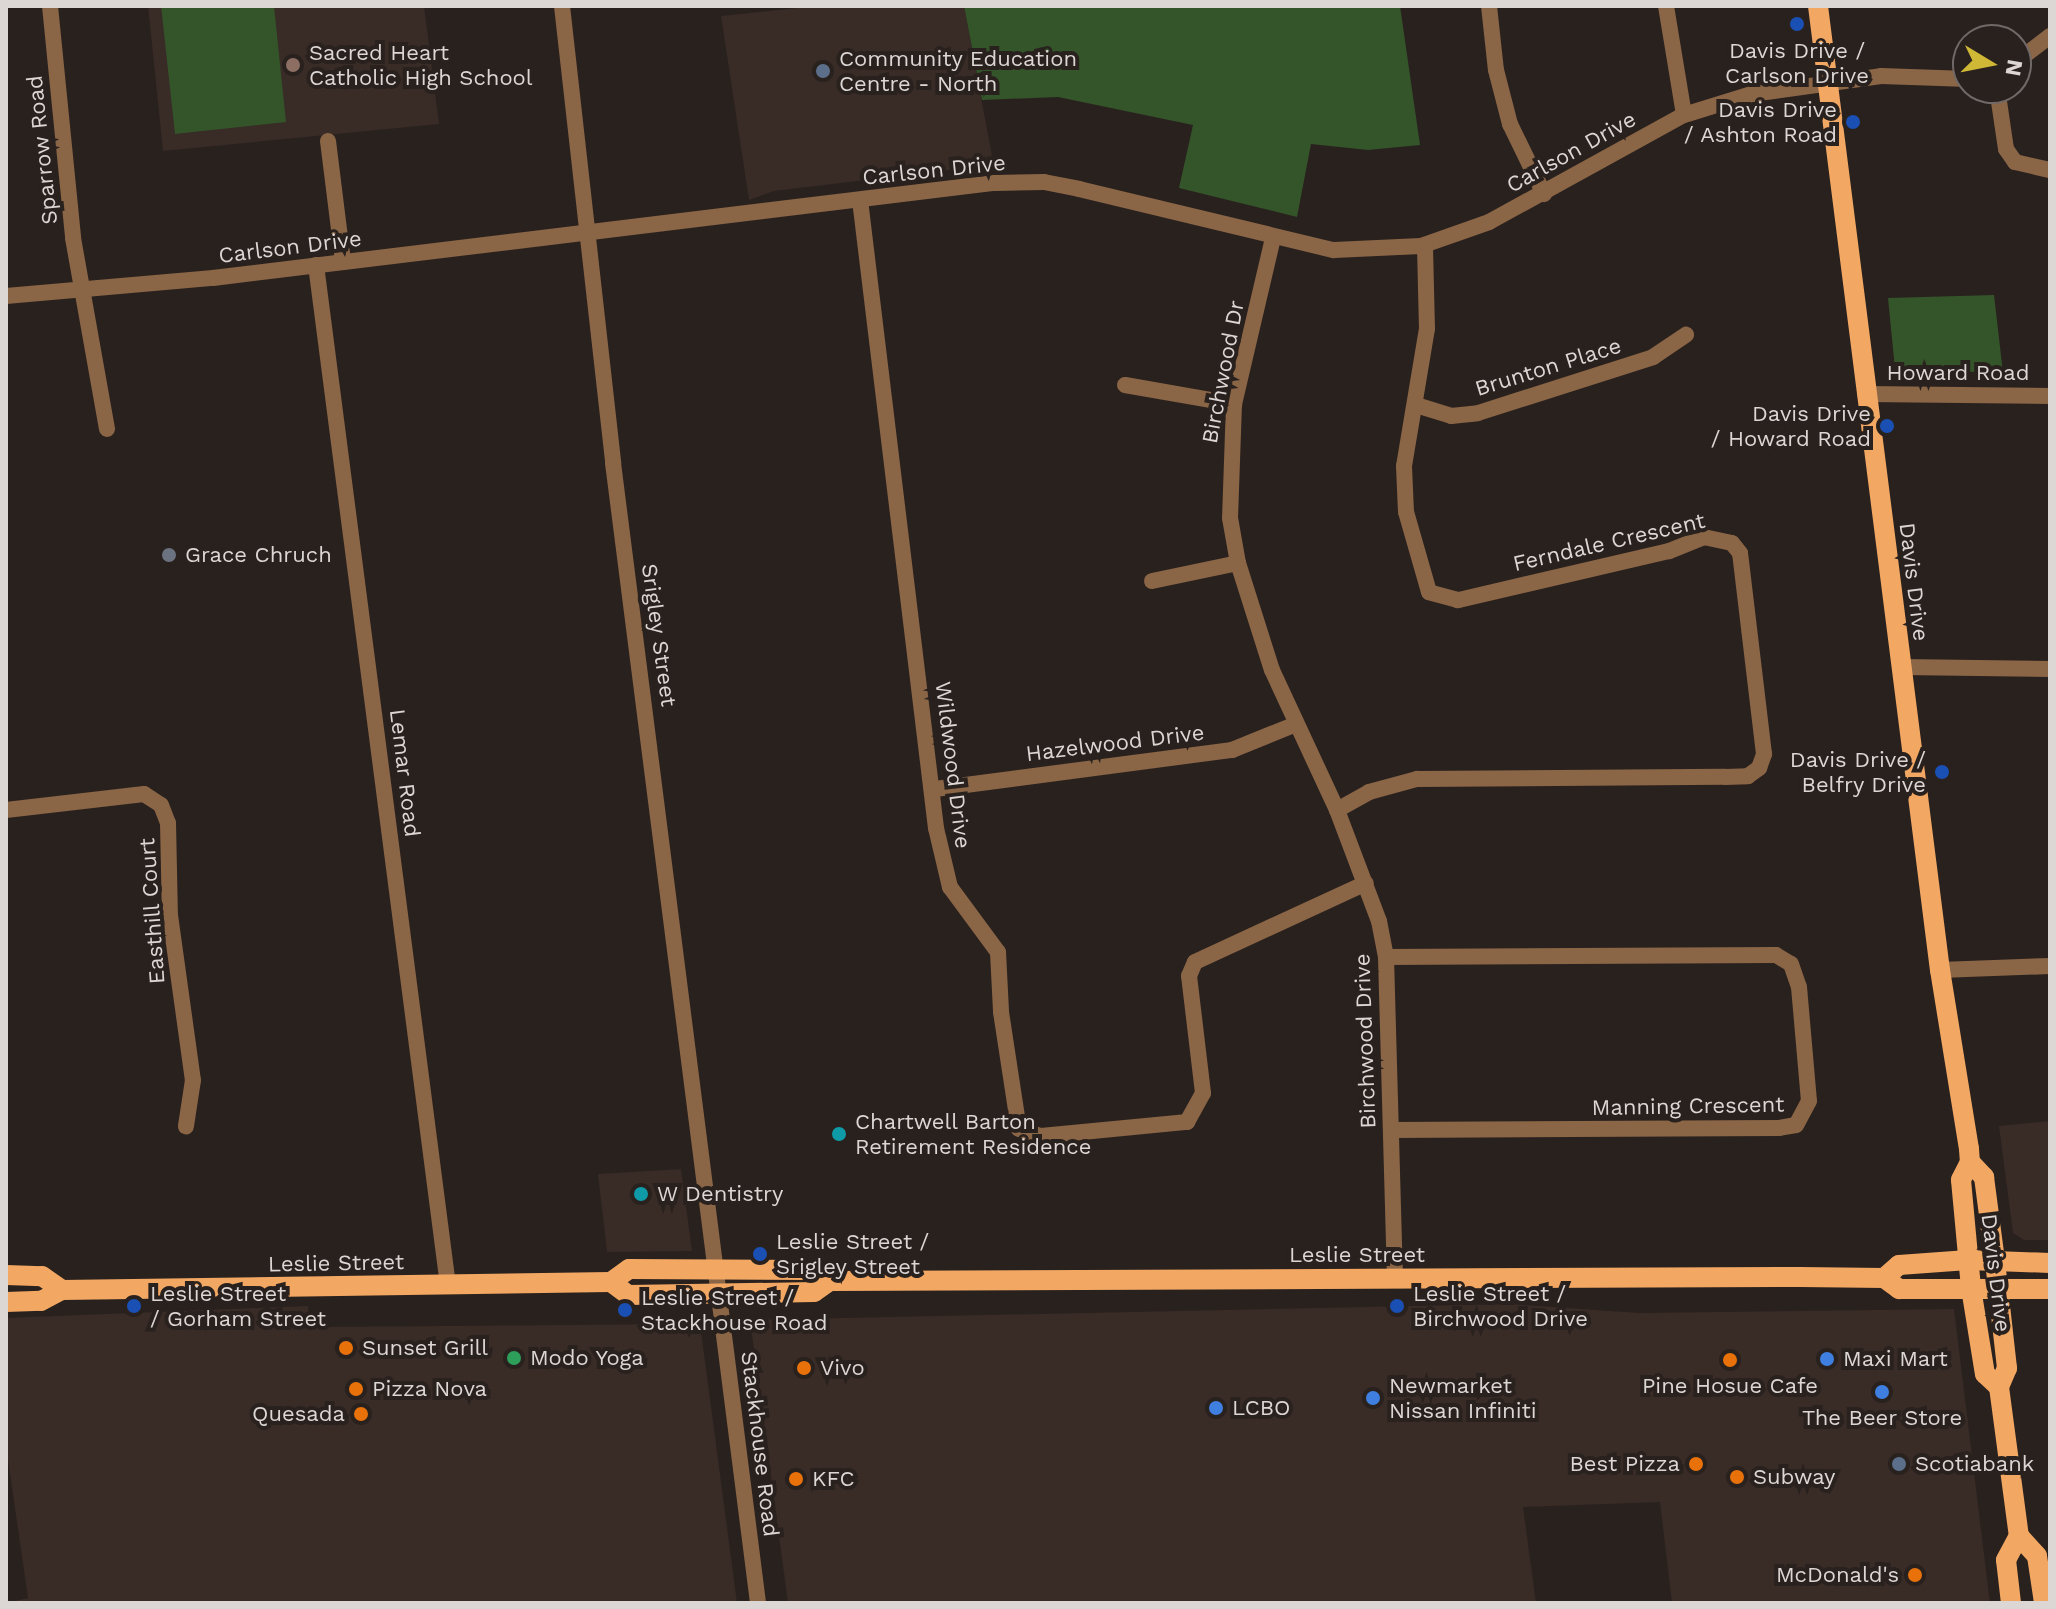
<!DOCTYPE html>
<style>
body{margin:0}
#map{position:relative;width:2056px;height:1609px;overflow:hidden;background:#29211e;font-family:"Work Sans",sans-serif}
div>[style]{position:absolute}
.built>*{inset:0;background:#392b26}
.green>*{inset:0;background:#34542a}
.minor>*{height:16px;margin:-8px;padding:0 8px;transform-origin:8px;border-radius:8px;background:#8a6546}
.major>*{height:20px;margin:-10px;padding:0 10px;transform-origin:10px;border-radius:10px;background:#f2a763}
.dots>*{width:22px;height:22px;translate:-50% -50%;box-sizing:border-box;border:4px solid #29211e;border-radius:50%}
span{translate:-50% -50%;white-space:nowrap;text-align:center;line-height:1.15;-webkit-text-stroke:8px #29211e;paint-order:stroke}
.poi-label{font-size:22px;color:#dcd6d4}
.left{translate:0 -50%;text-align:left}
.right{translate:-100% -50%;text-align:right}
.street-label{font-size:22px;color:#dcd6d4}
.frame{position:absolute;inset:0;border:8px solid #dcd6d4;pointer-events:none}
.north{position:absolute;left:1952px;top:24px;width:80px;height:80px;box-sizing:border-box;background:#29211e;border:2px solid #716967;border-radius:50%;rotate:100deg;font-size:22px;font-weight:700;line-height:32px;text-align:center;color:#dcd6d4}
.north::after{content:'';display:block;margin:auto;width:28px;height:36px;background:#d0b837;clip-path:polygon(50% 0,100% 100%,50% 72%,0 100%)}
</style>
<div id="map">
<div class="built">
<i style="clip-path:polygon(148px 6px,424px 6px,439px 124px,163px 151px)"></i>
<i style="clip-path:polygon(815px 6px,964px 6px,992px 156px,1000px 164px,774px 191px,749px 200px,721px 16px)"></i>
<i style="clip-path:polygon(2050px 1121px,2050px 1240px,2024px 1240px,2013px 1233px,1999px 1126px)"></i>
<i style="clip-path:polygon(681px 1169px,692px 1251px,607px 1252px,598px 1174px)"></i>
<i style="clip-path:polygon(1509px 1304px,1639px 1313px,1954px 1309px,1990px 1603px,1672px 1603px,1660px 1502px,1523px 1507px,1536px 1603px,788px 1603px,750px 1320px)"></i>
<i style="clip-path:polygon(308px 1306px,310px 1327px,690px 1324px,701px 1331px,737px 1603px,6px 1603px,28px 1598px,6px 1446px,6px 1318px)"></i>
</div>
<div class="green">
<i style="clip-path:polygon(161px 6px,274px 6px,286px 122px,175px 134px)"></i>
<i style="clip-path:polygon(964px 6px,1400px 6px,1420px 145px,1368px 150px,1311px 144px,1297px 217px,1179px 188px,1193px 125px,1058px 97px,982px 100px)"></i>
<i style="clip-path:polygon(1994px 295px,2003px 373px,1895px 369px,1888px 298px)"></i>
</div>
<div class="minor">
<i style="left:50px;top:6px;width:233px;rotate:84.3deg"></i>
<i style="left:73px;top:238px;width:194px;rotate:79.9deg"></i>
<i style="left:562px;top:6px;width:460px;rotate:83.6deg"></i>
<i style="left:613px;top:463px;width:1149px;rotate:82.75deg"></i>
<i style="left:1489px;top:6px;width:64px;rotate:83.8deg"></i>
<i style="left:1496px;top:70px;width:56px;rotate:75.5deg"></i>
<i style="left:1510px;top:124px;width:78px;rotate:64.1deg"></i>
<i style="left:1666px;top:6px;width:110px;rotate:80.6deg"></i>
<i style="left:2016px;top:62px;width:43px;rotate:-37.4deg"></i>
<i style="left:1997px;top:88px;width:62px;rotate:81.6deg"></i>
<i style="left:2006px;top:149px;width:16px;rotate:55deg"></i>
<i style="left:2015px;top:162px;width:36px;rotate:13deg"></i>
<i style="left:328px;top:141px;width:122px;rotate:82.9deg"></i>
<i style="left:860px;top:200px;width:633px;rotate:83.1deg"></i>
<i style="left:936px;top:828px;width:61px;rotate:76.7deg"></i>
<i style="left:950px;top:887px;width:81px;rotate:53.6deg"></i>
<i style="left:998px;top:952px;width:60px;rotate:87.1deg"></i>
<i style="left:1001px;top:1012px;width:118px;rotate:81.3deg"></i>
<i style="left:1019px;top:1129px;width:23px;rotate:18deg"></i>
<i style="left:1041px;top:1136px;width:147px;rotate:-5.5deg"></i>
<i style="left:1187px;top:1122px;width:33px;rotate:-61deg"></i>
<i style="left:1203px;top:1093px;width:118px;rotate:-96.8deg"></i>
<i style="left:1189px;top:976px;width:15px;rotate:-67deg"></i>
<i style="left:1195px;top:962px;width:188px;rotate:-24.8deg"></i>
<i style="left:1273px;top:238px;width:171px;rotate:103.2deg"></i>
<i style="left:1234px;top:404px;width:114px;rotate:92deg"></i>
<i style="left:1230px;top:518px;width:46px;rotate:79.9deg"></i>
<i style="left:1238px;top:563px;width:112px;rotate:72.4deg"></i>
<i style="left:1272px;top:670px;width:154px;rotate:65.1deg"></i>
<i style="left:1337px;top:810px;width:119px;rotate:69.3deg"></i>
<i style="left:1379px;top:921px;width:37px;rotate:79deg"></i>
<i style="left:1386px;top:957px;width:322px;rotate:88.4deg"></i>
<i style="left:316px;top:265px;width:1029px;rotate:82.63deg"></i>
<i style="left:6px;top:296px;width:208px;rotate:-5deg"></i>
<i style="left:213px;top:278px;width:787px;rotate:-6.94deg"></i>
<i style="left:994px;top:183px;width:50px;rotate:-1.1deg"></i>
<i style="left:1044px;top:182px;width:36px;rotate:11deg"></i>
<i style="left:1079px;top:189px;width:262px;rotate:13.5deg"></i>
<i style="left:1334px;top:250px;width:87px;rotate:-2.6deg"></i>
<i style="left:1421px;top:246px;width:72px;rotate:-19.4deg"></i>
<i style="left:1489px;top:222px;width:222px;rotate:-28.8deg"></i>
<i style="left:1684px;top:115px;width:71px;rotate:-17.2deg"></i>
<i style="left:1752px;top:94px;width:130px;rotate:-7.9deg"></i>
<i style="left:1881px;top:76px;width:87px;rotate:2deg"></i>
<i style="left:1125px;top:385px;width:111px;rotate:9.9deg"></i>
<i style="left:1865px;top:394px;width:185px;rotate:0.6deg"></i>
<i style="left:1416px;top:405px;width:37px;rotate:17deg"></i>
<i style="left:1451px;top:416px;width:27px;rotate:-6deg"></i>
<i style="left:1478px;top:413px;width:184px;rotate:-17.7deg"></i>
<i style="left:1653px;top:357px;width:40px;rotate:-34deg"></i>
<i style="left:1152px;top:581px;width:88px;rotate:-11.8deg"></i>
<i style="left:1901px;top:667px;width:149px;rotate:0.8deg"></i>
<i style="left:935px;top:789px;width:300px;rotate:-7.5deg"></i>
<i style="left:1232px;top:750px;width:69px;rotate:-22.1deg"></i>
<i style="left:6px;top:810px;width:139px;rotate:-6.6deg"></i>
<i style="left:144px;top:794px;width:20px;rotate:33deg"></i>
<i style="left:161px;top:805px;width:19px;rotate:69deg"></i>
<i style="left:168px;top:823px;width:92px;rotate:88.8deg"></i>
<i style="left:170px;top:915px;width:167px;rotate:82.1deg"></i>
<i style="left:193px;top:1080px;width:47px;rotate:98.7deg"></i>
<i style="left:1337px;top:810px;width:37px;rotate:-29deg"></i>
<i style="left:1369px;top:792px;width:50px;rotate:-15.2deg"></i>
<i style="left:1417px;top:779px;width:308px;rotate:-0.4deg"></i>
<i style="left:1725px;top:777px;width:23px;rotate:-2deg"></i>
<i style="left:1748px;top:776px;width:14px;rotate:-36deg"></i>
<i style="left:1759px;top:768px;width:15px;rotate:-70deg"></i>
<i style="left:1764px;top:754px;width:202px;rotate:-96.8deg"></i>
<i style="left:1740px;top:553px;width:13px;rotate:-129deg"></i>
<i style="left:1732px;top:543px;width:29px;rotate:-168deg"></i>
<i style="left:1704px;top:537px;width:38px;rotate:158deg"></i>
<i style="left:1669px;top:551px;width:217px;rotate:166.9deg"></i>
<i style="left:1458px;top:600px;width:30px;rotate:-165deg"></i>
<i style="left:1429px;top:592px;width:83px;rotate:-106deg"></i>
<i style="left:1406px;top:512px;width:46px;rotate:-92.5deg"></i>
<i style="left:1404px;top:466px;width:139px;rotate:-80.5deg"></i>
<i style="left:1427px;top:329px;width:84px;rotate:-91.4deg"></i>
<i style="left:1386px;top:957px;width:390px;rotate:-0.3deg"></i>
<i style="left:1776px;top:955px;width:17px;rotate:31deg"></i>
<i style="left:1791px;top:964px;width:24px;rotate:71deg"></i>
<i style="left:1799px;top:987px;width:114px;rotate:85deg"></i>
<i style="left:1809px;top:1101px;width:27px;rotate:118deg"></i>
<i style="left:1796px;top:1125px;width:17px;rotate:170deg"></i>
<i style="left:1779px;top:1128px;width:388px;rotate:179.7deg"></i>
<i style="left:1940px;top:970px;width:110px;rotate:-2.1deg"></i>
</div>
<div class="major">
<i style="left:1818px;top:6px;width:972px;rotate:82.79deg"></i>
<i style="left:1940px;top:970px;width:181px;rotate:80.8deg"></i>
<i style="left:1969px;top:1149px;width:13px;rotate:86deg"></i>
<i style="left:1970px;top:1162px;width:20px;rotate:117deg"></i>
<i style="left:1961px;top:1180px;width:108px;rotate:84.7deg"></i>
<i style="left:1971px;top:1288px;width:87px;rotate:80.8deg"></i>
<i style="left:1985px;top:1374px;width:19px;rotate:43deg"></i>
<i style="left:1970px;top:1162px;width:21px;rotate:47deg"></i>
<i style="left:1984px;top:1177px;width:85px;rotate:82.5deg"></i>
<i style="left:1995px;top:1261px;width:108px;rotate:83.6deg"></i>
<i style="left:2007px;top:1368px;width:21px;rotate:113deg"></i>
<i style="left:1999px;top:1387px;width:150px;rotate:82.4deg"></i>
<i style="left:2019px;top:1536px;width:27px;rotate:48deg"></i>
<i style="left:2037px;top:1556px;width:48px;rotate:81.5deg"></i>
<i style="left:6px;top:1275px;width:36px;rotate:2deg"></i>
<i style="left:42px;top:1276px;width:24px;rotate:35deg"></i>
<i style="left:1884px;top:1278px;width:20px;rotate:-41deg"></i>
<i style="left:1899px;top:1265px;width:69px;rotate:-4.1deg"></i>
<i style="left:1968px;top:1260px;width:82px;rotate:2.1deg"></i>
<i style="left:611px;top:1282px;width:21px;rotate:37deg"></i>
<i style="left:628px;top:1295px;width:186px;rotate:-0.9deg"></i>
<i style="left:814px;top:1292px;width:19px;rotate:-35deg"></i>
<i style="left:6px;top:1302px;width:35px;rotate:-2deg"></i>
<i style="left:41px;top:1301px;width:24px;rotate:-28deg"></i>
<i style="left:62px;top:1290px;width:549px;rotate:-0.83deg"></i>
<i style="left:611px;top:1282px;width:22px;rotate:-36deg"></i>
<i style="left:629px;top:1269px;width:182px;rotate:0.3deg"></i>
<i style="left:811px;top:1270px;width:22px;rotate:30deg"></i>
<i style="left:830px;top:1281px;width:970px;rotate:-0.24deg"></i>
<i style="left:1800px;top:1277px;width:84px;rotate:0.7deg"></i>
<i style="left:1884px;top:1278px;width:19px;rotate:36deg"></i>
<i style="left:1899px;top:1289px;width:151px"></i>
<i style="left:2011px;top:1603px;width:43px;rotate:-96.6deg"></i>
<i style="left:2006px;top:1560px;width:27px;rotate:-62deg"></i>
</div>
<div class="dots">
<i style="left:1797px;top:24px;background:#1a4fb4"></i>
<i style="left:293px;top:65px;background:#8d6e63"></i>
<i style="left:823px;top:71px;background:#5c6f8a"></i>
<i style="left:1853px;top:122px;background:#1a4fb4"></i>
<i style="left:1887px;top:426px;background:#1a4fb4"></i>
<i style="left:169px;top:555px;background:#6b7280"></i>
<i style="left:1942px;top:772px;background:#1a4fb4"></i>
<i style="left:839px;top:1134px;background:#0f9aa8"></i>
<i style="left:641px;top:1194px;background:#0f9aa8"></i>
<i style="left:760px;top:1254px;background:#1a4fb4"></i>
<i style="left:134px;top:1306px;background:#1a4fb4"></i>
<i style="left:1397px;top:1306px;background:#1a4fb4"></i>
<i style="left:625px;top:1310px;background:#1a4fb4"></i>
<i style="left:346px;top:1348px;background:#e8710a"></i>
<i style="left:514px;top:1358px;background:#2e9e5b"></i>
<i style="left:1827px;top:1359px;background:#3f7fe0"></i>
<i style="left:1730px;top:1360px;background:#e8710a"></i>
<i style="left:804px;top:1368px;background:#e8710a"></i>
<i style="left:356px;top:1389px;background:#e8710a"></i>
<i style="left:1882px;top:1392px;background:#3f7fe0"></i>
<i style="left:1373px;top:1398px;background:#3f7fe0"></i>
<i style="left:1216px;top:1408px;background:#3f7fe0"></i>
<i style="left:361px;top:1414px;background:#e8710a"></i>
<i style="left:1696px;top:1464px;background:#e8710a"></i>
<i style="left:1899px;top:1464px;background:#5c6f8a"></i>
<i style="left:1737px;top:1477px;background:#e8710a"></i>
<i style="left:796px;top:1479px;background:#e8710a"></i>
<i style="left:1915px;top:1575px;background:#e8710a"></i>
</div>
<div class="poi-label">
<span style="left:1797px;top:63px">Davis Drive /<br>Carlson Drive</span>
<span class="left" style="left:309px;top:65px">Sacred Heart<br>Catholic High School</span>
<span class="left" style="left:839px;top:71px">Community Education<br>Centre - North</span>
<span class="right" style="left:1837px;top:122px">Davis Drive<br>/ Ashton Road</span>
<span class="right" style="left:1871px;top:426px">Davis Drive<br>/ Howard Road</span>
<span class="left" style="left:185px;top:555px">Grace Chruch</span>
<span class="right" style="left:1926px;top:772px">Davis Drive /<br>Belfry Drive</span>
<span class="left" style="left:855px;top:1134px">Chartwell Barton<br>Retirement Residence</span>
<span class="left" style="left:657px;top:1194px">W Dentistry</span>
<span class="left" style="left:776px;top:1254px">Leslie Street /<br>Srigley Street</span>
<span class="left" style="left:150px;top:1306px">Leslie Street<br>/ Gorham Street</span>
<span class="left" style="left:1413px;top:1306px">Leslie Street /<br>Birchwood Drive</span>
<span class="left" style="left:641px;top:1310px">Leslie Street /<br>Stackhouse Road</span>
<span class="left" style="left:362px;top:1348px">Sunset Grill</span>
<span class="left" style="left:530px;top:1358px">Modo Yoga</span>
<span class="left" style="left:1843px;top:1359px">Maxi Mart</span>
<span class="left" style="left:820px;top:1368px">Vivo</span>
<span class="left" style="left:1389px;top:1398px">Newmarket<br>Nissan Infiniti</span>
<span style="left:1730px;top:1386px">Pine Hosue Cafe</span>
<span class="left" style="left:372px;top:1389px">Pizza Nova</span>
<span class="left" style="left:1232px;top:1408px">LCBO</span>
<span class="right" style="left:345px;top:1414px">Quesada</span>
<span style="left:1882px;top:1418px">The Beer Store</span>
<span class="right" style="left:1680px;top:1464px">Best Pizza</span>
<span class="left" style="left:1915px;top:1464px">Scotiabank</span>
<span class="left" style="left:1753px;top:1477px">Subway</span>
<span class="left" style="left:812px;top:1479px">KFC</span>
<span class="right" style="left:1899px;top:1575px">McDonald's</span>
</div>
<div class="street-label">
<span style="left:42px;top:150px;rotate:-96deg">Sparrow Road</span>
<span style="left:1571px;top:152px;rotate:-29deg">Carlson Drive</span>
<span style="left:934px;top:170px;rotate:-6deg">Carlson Drive</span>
<span style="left:290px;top:247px;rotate:-7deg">Carlson Drive</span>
<span style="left:1548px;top:367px;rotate:-17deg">Brunton Place</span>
<span style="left:1223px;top:372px;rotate:-79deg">Birchwood Dr</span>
<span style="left:1958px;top:373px">Howard Road</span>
<span style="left:1609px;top:542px;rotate:-13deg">Ferndale Crescent</span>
<span style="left:1914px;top:582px;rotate:83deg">Davis Drive</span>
<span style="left:659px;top:635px;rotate:82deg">Srigley Street</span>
<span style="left:1115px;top:743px;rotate:-7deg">Hazelwood Drive</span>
<span style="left:953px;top:765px;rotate:83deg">Wildwood Drive</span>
<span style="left:405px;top:773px;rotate:83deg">Lemar Road</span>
<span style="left:152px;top:911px;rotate:-94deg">Easthill Court</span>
<span style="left:1365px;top:1041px;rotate:-92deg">Birchwood Drive</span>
<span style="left:1688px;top:1106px;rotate:-1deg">Manning Crescent</span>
<span style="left:1357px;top:1255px">Leslie Street</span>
<span style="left:336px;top:1263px;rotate:-1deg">Leslie Street</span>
<span style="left:1996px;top:1273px;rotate:83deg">Davis Drive</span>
<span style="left:760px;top:1444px;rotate:83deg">Stackhouse Road</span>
</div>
<div class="frame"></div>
<div class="north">N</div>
</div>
